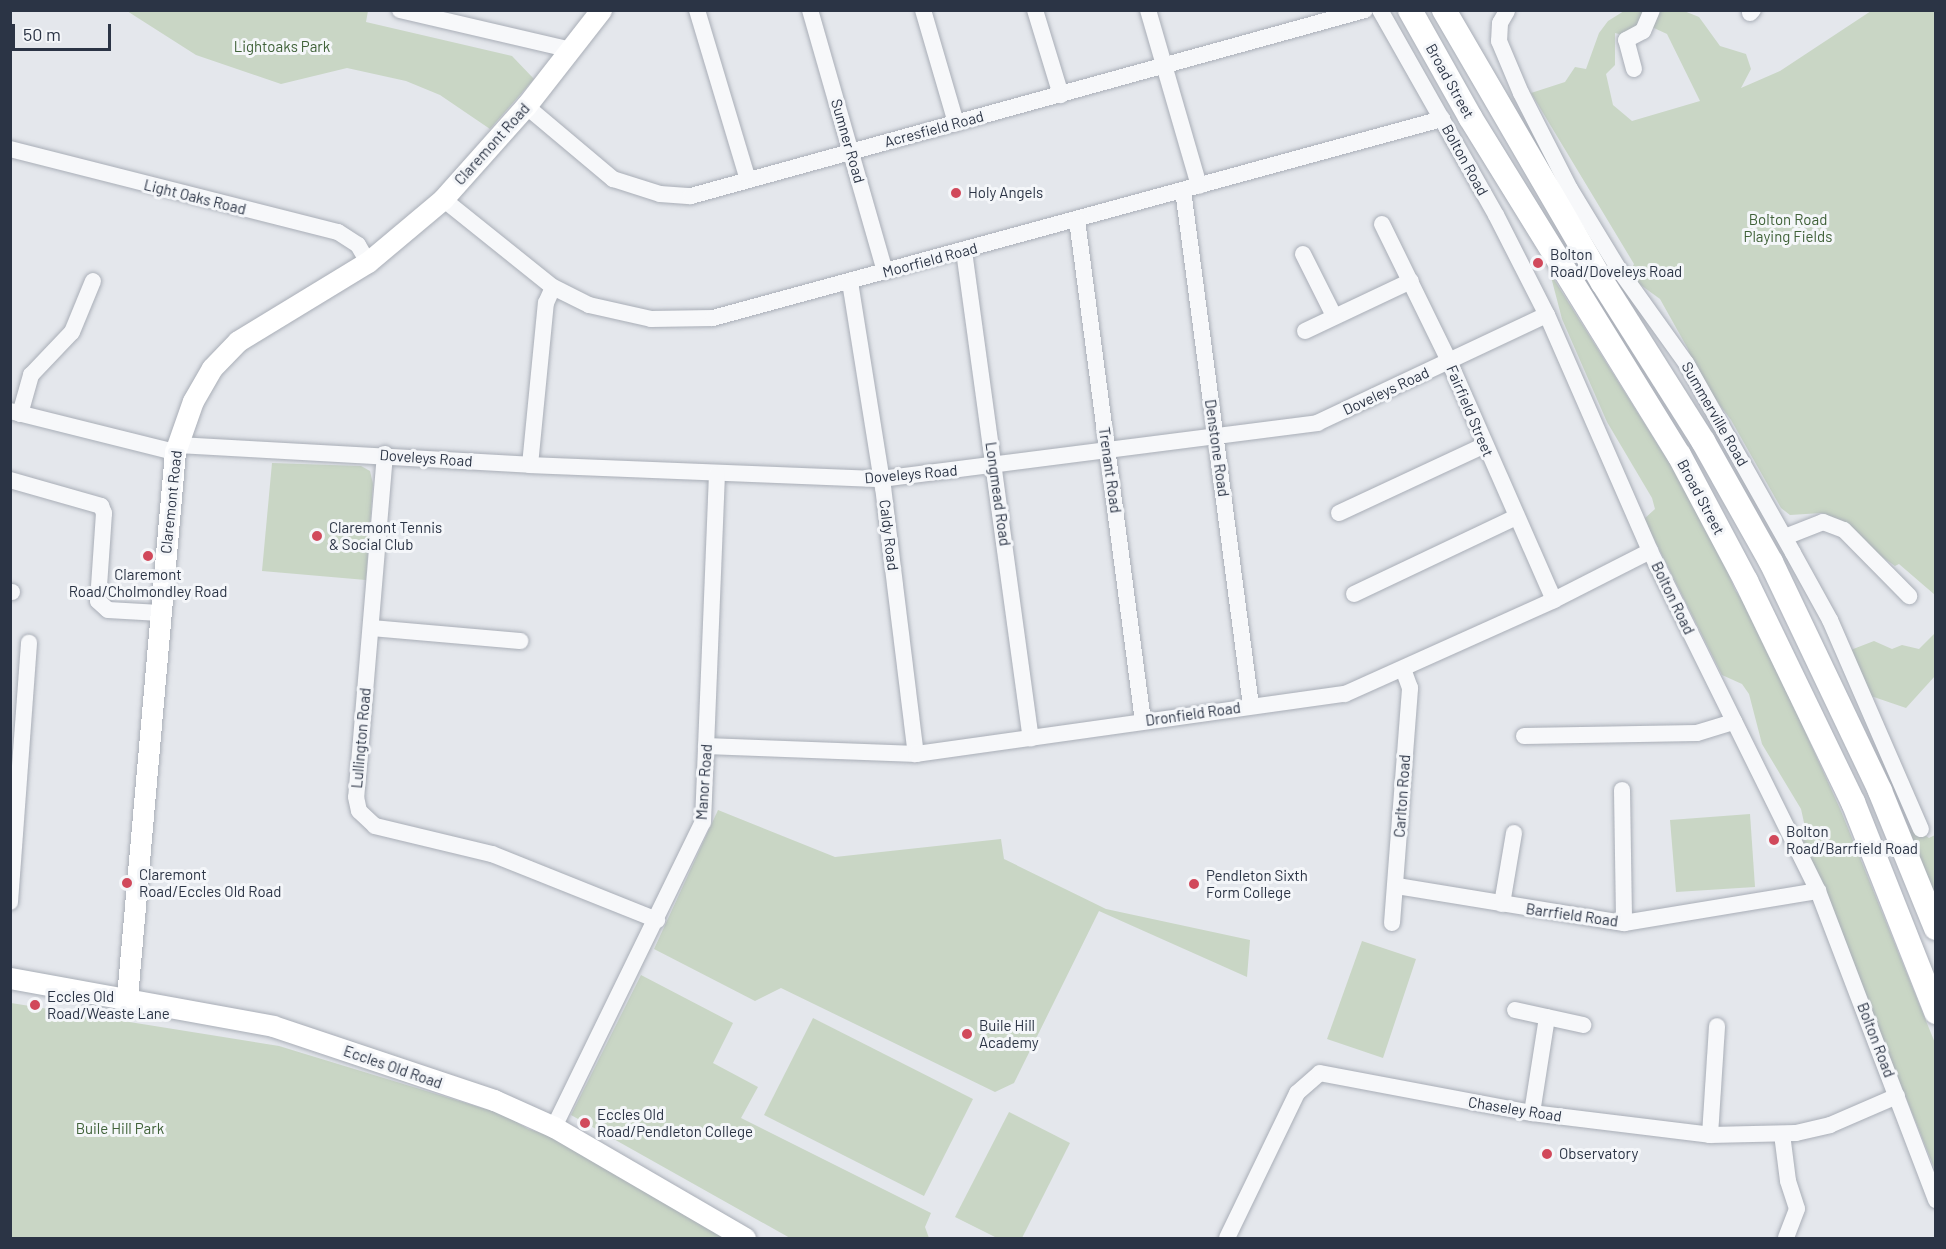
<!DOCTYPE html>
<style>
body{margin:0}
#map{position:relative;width:1946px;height:1249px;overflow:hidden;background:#e4e7ec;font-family:Barlow,sans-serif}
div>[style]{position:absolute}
.green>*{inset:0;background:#c9d6c5}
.roads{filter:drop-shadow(0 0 2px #a9aeb7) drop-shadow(0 0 2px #a9aeb7)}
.minor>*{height:16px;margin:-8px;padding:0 8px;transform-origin:8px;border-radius:8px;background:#f7f8fa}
.major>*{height:21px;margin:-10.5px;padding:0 10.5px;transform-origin:10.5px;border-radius:10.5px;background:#fff}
.highway>*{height:24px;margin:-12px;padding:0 12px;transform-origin:12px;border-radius:12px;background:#fff}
.dots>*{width:16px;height:16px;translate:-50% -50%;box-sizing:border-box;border:3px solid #f4f6f9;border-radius:50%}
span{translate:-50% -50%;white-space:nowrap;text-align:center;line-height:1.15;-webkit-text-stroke:6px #f4f6f9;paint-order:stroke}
.park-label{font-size:15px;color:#3f6138}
.street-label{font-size:15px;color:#2b3445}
.poi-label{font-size:15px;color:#2b3445}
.left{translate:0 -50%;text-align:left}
.frame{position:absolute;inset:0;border:12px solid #2b3445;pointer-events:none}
.scale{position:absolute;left:12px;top:24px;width:99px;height:27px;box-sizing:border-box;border:3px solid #2b3445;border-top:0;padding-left:8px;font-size:18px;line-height:21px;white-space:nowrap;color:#2b3445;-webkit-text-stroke:4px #f4f6f9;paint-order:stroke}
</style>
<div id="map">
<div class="green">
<i style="clip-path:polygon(127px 11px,368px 11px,366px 22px,512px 56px,534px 79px,490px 129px,440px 95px,406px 81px,347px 68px,281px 84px,196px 55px)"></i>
<i style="clip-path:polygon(evenodd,1624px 11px,1684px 11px,1699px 17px,1720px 46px,1746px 54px,1751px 69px,1741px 88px,1780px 71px,1871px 11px,1935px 11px,1935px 595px,1899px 564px,1895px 566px,1878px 554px,1843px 521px,1822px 513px,1790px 515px,1781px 508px,1731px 420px,1695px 372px,1688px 349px,1660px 299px,1638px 283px,1631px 270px,1634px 264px,1531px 93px,1565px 82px,1575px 67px,1586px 69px,1599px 33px,1608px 21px,1624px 11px,1636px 28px,1654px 28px,1667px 34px,1700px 101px,1632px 121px,1613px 105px,1606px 74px,1615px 65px,1615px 33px,1626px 36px,1636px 28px)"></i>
<i style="clip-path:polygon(1550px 273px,1710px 528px,1735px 590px,1753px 616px,1841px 811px,1935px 1043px,1935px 1170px,1803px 841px,1805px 827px,1801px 809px,1762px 744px,1749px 694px,1742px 684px,1722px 675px,1644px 519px,1655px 509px,1652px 498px,1607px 422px,1562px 319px)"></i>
<i style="clip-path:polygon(272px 463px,361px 466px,370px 471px,373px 484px,366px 580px,262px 571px)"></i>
<i style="clip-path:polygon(1935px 633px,1935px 676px,1906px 708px,1868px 695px,1848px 651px,1874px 641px,1892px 649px,1902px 645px,1919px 649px)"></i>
<i style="clip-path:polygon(718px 810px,835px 857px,1001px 839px,1004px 859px,1106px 909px,1250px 940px,1247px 977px,1099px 911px,1014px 1083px,995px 1092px,781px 988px,755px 1001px,654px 949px)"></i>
<i style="clip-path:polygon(1750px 814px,1755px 887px,1676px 892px,1670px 820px)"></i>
<i style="clip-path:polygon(1915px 828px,1929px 838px,1935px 835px,1935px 902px,1908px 832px)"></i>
<i style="clip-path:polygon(1362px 941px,1416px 959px,1383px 1058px,1327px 1039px)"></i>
<i style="clip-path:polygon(641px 975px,733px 1023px,713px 1063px,758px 1087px,741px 1118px,931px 1213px,925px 1227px,929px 1238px,790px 1238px,571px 1115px)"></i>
<i style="clip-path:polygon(11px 1003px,279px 1046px,505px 1115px,528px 1129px,555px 1137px,730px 1238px,11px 1238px)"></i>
<i style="clip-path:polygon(813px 1018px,973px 1099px,924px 1196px,764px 1115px)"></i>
<i style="clip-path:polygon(1009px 1112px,1070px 1143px,1022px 1238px,997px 1238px,955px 1217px)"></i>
</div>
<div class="roads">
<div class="minor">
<i style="left:400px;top:10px;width:177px;rotate:13.1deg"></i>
<i style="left:697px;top:10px;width:177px;rotate:73.3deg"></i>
<i style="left:810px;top:10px;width:272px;rotate:74deg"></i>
<i style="left:923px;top:10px;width:118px;rotate:73.7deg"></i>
<i style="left:1035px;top:10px;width:89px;rotate:73deg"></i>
<i style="left:1148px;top:10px;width:183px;rotate:73.8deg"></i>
<i style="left:1380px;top:10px;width:236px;rotate:60.5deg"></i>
<i style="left:1496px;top:215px;width:112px;rotate:63deg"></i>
<i style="left:1547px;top:315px;width:257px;rotate:66.4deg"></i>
<i style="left:1650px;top:551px;width:379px;rotate:63.7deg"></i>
<i style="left:1818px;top:891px;width:331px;rotate:69.1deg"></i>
<i style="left:1507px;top:11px;width:14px;rotate:120deg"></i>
<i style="left:1500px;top:23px;width:18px;rotate:93deg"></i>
<i style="left:1499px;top:41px;width:56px;rotate:67.1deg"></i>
<i style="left:1521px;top:93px;width:108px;rotate:63deg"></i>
<i style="left:1570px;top:189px;width:92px;rotate:58.7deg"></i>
<i style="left:1618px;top:268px;width:117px;rotate:54.4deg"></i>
<i style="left:1686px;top:363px;width:218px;rotate:60.6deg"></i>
<i style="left:1793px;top:553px;width:77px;rotate:61.1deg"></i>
<i style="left:1830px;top:620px;width:228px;rotate:66.5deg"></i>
<i style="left:1750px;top:13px;width:4px;rotate:-45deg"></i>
<i style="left:1634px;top:69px;width:30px;rotate:-105deg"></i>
<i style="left:1626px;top:40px;width:19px;rotate:-28deg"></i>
<i style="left:1643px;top:31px;width:23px;rotate:-67deg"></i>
<i style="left:526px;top:106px;width:114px;rotate:40deg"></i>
<i style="left:613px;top:179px;width:49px;rotate:17.7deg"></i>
<i style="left:660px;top:194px;width:31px;rotate:4deg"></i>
<i style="left:691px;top:196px;width:699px;rotate:-15.43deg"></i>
<i style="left:10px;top:149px;width:338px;rotate:14.2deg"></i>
<i style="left:338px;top:232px;width:24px;rotate:33deg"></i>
<i style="left:358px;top:245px;width:20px;rotate:60deg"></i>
<i style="left:1183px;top:190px;width:520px;rotate:82.49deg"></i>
<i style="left:443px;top:199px;width:141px;rotate:38.7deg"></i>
<i style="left:553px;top:287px;width:40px;rotate:26.6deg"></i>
<i style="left:589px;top:305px;width:64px;rotate:12.7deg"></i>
<i style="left:651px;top:319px;width:62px;rotate:-0.9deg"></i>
<i style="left:713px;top:318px;width:756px;rotate:-15.27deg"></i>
<i style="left:1077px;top:220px;width:505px;rotate:82.5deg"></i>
<i style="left:1382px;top:224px;width:153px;rotate:63.9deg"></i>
<i style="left:1449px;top:361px;width:261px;rotate:66.3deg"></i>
<i style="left:964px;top:251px;width:492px;rotate:82.2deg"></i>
<i style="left:1303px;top:254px;width:69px;rotate:63.4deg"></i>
<i style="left:850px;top:282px;width:208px;rotate:80.9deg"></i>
<i style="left:883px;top:487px;width:269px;rotate:83deg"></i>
<i style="left:1305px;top:331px;width:117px;rotate:-25.3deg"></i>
<i style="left:10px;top:411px;width:170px;rotate:14deg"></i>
<i style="left:20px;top:414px;width:41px;rotate:-74.2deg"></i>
<i style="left:31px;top:375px;width:59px;rotate:-46.4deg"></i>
<i style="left:72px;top:332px;width:55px;rotate:-67.6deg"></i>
<i style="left:177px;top:445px;width:354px;rotate:3.2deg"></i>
<i style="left:530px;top:465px;width:351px;rotate:2.3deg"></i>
<i style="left:881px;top:479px;width:440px;rotate:-7.3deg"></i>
<i style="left:1317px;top:423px;width:254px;rotate:-25.2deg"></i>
<i style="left:385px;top:454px;width:344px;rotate:94.8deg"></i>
<i style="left:356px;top:797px;width:14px;rotate:78deg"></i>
<i style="left:359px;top:811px;width:22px;rotate:43deg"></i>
<i style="left:375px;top:826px;width:120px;rotate:13.5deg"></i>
<i style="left:492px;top:854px;width:178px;rotate:21.8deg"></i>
<i style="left:530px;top:465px;width:163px;rotate:-84.4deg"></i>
<i style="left:546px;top:303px;width:17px;rotate:-66deg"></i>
<i style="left:10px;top:480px;width:95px;rotate:15.9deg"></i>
<i style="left:101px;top:506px;width:8px;rotate:67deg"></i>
<i style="left:104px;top:513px;width:88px;rotate:93.9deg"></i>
<i style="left:98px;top:601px;width:13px;rotate:42deg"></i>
<i style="left:108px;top:610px;width:52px;rotate:3.3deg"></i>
<i style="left:1339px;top:513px;width:161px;rotate:-25deg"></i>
<i style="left:1785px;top:537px;width:41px;rotate:-21.5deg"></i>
<i style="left:1823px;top:522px;width:22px;rotate:21deg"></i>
<i style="left:1844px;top:530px;width:93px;rotate:45.4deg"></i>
<i style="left:10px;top:592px;width:2px"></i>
<i style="left:1354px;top:594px;width:179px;rotate:-25.4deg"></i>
<i style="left:371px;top:628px;width:150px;rotate:5deg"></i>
<i style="left:1524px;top:736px;width:173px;rotate:-1deg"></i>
<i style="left:1697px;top:733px;width:39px;rotate:-17deg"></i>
<i style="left:707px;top:746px;width:209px;rotate:2.2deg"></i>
<i style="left:916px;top:754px;width:433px;rotate:-8deg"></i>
<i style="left:1345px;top:694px;width:229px;rotate:-24.2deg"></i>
<i style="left:1554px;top:600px;width:108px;rotate:-27deg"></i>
<i style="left:1622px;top:790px;width:133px;rotate:89.1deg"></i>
<i style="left:1397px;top:886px;width:230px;rotate:9.3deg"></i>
<i style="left:1624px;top:923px;width:197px;rotate:-9.4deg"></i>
<i style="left:10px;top:902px;width:260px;rotate:-85.8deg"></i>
<i style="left:1502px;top:904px;width:72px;rotate:-80.4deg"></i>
<i style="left:1392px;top:923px;width:236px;rotate:-85.6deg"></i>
<i style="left:1410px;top:688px;width:20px;rotate:-110deg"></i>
<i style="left:1515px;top:1010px;width:70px;rotate:12.4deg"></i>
<i style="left:1532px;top:1113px;width:97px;rotate:-81.1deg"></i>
<i style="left:554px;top:1127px;width:339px;rotate:-64deg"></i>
<i style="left:703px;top:822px;width:348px;rotate:-87.7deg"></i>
<i style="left:1782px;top:1134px;width:47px;rotate:82.7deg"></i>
<i style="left:1788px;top:1181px;width:29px;rotate:72deg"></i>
<i style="left:1797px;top:1209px;width:31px;rotate:111deg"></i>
<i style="left:1710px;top:1135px;width:109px;rotate:-86.3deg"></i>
<i style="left:1227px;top:1238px;width:161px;rotate:-64.2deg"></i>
<i style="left:1297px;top:1093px;width:30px;rotate:-41deg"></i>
<i style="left:1320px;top:1073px;width:216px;rotate:10.7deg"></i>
<i style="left:1532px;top:1113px;width:179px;rotate:7deg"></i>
<i style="left:1710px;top:1135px;width:86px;rotate:-1.3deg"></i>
<i style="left:1796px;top:1133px;width:35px;rotate:-13deg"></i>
<i style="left:1830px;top:1125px;width:73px;rotate:-23.4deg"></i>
</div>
<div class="major">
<i style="left:10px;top:978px;width:267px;rotate:10.3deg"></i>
<i style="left:273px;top:1026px;width:233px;rotate:18.5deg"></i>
<i style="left:494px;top:1100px;width:66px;rotate:24.2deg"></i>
<i style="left:554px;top:1127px;width:221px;rotate:30.2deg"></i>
<i style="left:127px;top:997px;width:547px;rotate:-84.97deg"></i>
<i style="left:175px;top:452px;width:54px;rotate:-70.6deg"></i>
<i style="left:193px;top:401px;width:38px;rotate:-60deg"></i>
<i style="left:212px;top:368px;width:37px;rotate:-46deg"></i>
<i style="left:238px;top:341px;width:152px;rotate:-31.3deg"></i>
<i style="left:368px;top:262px;width:98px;rotate:-40deg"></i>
<i style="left:443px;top:199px;width:125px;rotate:-48.3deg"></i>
<i style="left:526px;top:106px;width:122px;rotate:-52deg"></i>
</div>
<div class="highway">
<i style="left:1410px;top:10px;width:123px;rotate:60.7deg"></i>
<i style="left:1470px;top:117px;width:397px;rotate:58.3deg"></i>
<i style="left:1679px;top:455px;width:143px;rotate:62deg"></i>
<i style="left:1746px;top:581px;width:246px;rotate:64.2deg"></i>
<i style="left:1853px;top:802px;width:226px;rotate:68.4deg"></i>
<i style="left:1444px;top:10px;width:316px;rotate:59.8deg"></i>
<i style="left:1603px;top:283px;width:187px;rotate:57.7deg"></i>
<i style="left:1703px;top:441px;width:139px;rotate:60.7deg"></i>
<i style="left:1771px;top:562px;width:254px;rotate:64.5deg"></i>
<i style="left:1880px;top:791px;width:148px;rotate:67.8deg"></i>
</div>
</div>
<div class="dots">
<i style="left:956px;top:193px;background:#d1495b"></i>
<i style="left:1538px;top:263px;background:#d1495b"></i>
<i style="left:317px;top:536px;background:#d1495b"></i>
<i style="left:148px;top:556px;background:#d1495b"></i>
<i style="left:1774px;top:840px;background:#d1495b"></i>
<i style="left:127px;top:883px;background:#d1495b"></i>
<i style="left:1194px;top:884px;background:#d1495b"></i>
<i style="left:35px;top:1005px;background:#d1495b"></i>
<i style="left:967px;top:1034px;background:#d1495b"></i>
<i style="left:585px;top:1123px;background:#d1495b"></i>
<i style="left:1547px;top:1154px;background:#d1495b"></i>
</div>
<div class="park-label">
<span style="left:282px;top:47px">Lightoaks Park</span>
<span style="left:1788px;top:228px">Bolton Road<br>Playing Fields</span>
<span style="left:120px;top:1129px">Buile Hill Park</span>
</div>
<div class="street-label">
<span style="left:1450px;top:81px;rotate:61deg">Broad Street</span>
<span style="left:934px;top:129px;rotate:-15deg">Acresfield Road</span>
<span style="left:848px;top:141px;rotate:74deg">Sumner Road</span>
<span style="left:492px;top:144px;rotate:-48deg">Claremont Road</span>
<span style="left:1465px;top:160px;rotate:61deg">Bolton Road</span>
<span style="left:195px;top:197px;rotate:14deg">Light Oaks Road</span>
<span style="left:930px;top:260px;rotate:-15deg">Moorfield Road</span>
<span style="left:1386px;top:391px;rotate:-25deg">Doveleys Road</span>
<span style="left:1470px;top:411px;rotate:67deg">Fairfield Street</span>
<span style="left:1715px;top:414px;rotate:60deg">Summerville Road</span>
<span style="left:1217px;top:448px;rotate:82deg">Denstone Road</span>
<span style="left:426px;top:458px;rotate:4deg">Doveleys Road</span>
<span style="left:1110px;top:470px;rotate:82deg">Trenant Road</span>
<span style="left:911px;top:474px;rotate:-5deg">Doveleys Road</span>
<span style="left:998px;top:494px;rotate:82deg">Longmead Road</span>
<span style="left:1701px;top:497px;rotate:62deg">Broad Street</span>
<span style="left:171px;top:502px;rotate:-84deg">Claremont Road</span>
<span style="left:889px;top:535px;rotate:83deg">Caldy Road</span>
<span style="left:1673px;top:598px;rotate:64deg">Bolton Road</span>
<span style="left:1193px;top:714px;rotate:-8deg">Dronfield Road</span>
<span style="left:361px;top:738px;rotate:-85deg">Lullington Road</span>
<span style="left:704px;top:782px;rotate:-86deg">Manor Road</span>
<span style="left:1402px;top:796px;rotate:-86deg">Carlton Road</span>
<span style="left:1572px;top:915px;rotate:8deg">Barrfield Road</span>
<span style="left:1876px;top:1040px;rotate:69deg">Bolton Road</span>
<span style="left:393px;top:1067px;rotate:19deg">Eccles Old Road</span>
<span style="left:1515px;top:1109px;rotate:9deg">Chaseley Road</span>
</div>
<div class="poi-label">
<span class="left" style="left:968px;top:193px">Holy Angels</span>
<span class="left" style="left:1550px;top:263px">Bolton<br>Road/Doveleys Road</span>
<span class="left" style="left:329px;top:536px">Claremont Tennis<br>&amp; Social Club</span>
<span style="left:148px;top:583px">Claremont<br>Road/Cholmondley Road</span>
<span class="left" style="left:1786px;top:840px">Bolton<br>Road/Barrfield Road</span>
<span class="left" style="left:139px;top:883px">Claremont<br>Road/Eccles Old Road</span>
<span class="left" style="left:1206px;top:884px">Pendleton Sixth<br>Form College</span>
<span class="left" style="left:47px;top:1005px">Eccles Old<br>Road/Weaste Lane</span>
<span class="left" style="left:979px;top:1034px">Buile Hill<br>Academy</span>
<span class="left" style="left:597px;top:1123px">Eccles Old<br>Road/Pendleton College</span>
<span class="left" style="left:1559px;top:1154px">Observatory</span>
</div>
<div class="frame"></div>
<div class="scale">50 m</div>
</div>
